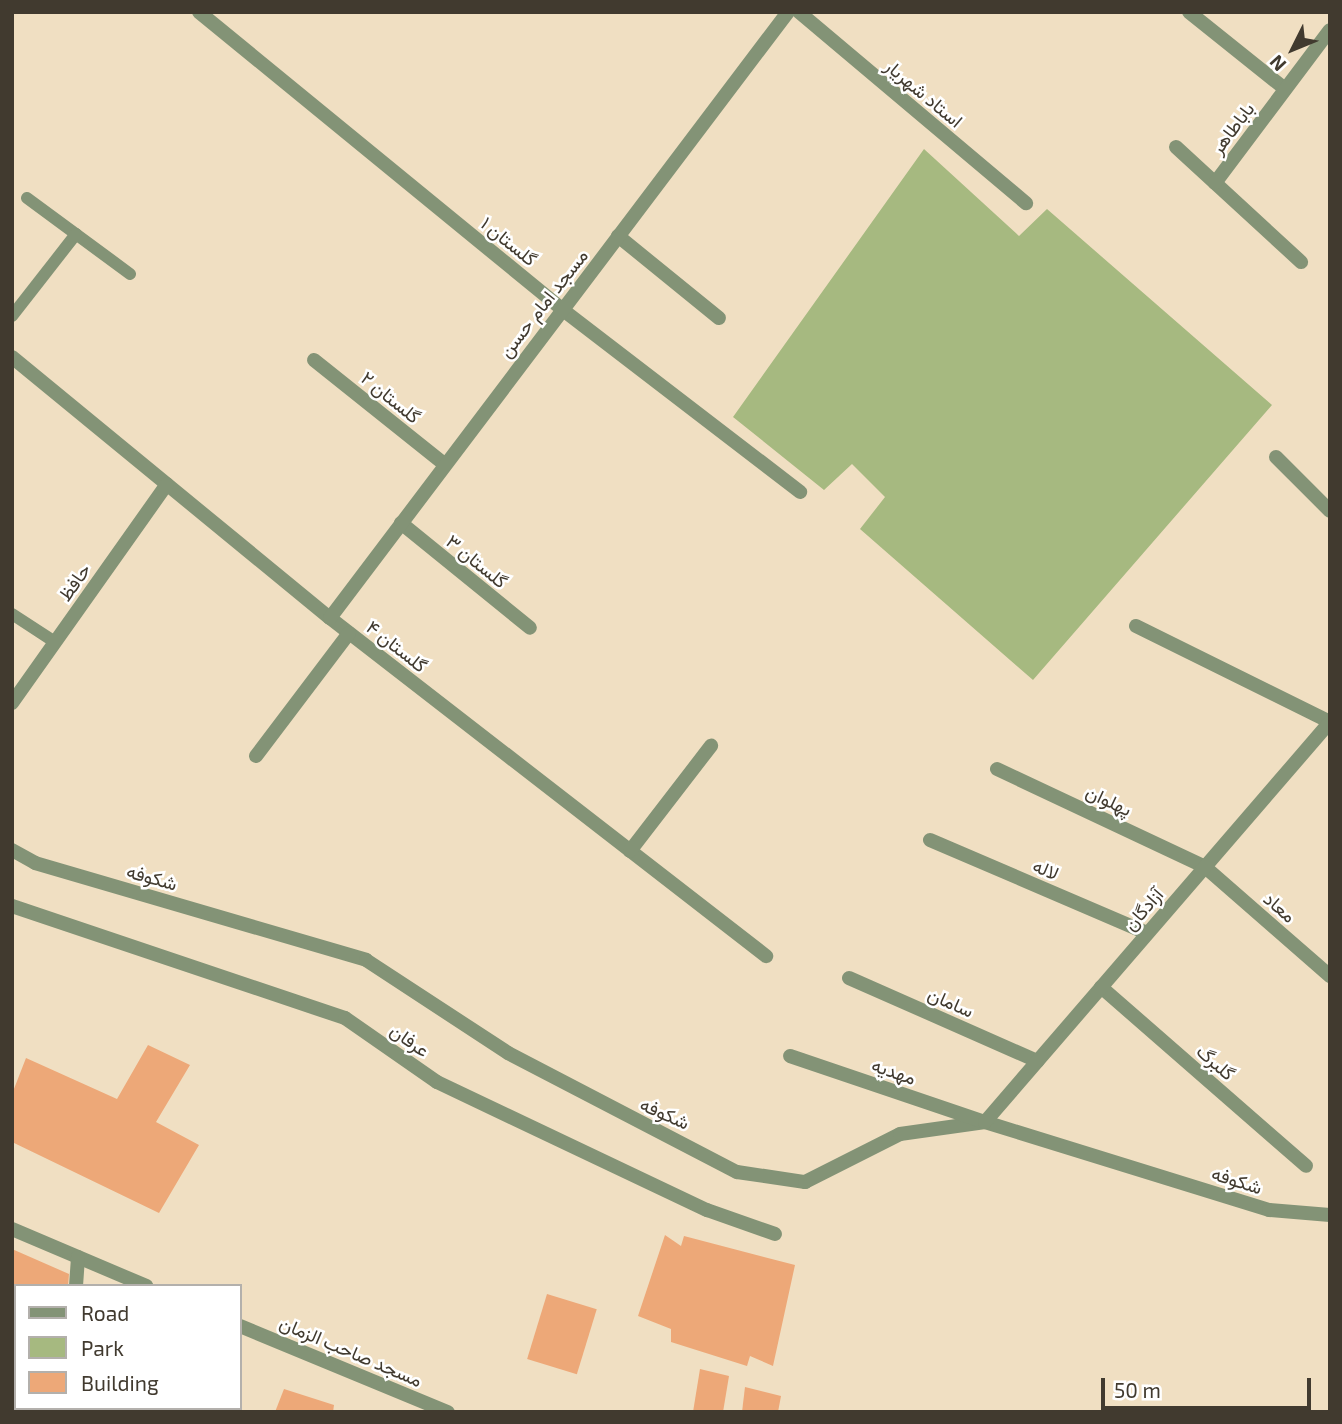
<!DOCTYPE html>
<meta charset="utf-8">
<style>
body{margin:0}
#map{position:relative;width:1342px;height:1424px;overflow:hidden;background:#f0dfc2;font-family:"Exo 2",Vazirmatn,sans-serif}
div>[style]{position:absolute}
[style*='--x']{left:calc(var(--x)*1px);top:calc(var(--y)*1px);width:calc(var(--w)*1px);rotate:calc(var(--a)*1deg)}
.green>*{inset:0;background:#a6b980}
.building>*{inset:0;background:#eda878;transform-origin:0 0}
.service>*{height:12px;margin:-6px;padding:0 6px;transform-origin:6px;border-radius:6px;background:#839376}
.minor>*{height:14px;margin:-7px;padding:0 7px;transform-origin:7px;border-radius:7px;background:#839376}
span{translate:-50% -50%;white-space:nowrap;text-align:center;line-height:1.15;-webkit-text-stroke:5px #fff;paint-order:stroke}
.street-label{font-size:19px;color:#413a2f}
.frame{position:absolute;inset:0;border:14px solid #413a2f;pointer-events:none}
.legend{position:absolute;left:14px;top:1284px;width:228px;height:126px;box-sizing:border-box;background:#fff;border:2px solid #b3b0ac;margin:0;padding:9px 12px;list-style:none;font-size:21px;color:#413a2f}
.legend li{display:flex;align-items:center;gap:14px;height:35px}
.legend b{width:35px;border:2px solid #b3b0ac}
.north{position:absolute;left:1258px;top:14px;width:70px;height:70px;-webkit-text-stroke:5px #fff;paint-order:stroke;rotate:227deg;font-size:19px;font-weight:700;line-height:28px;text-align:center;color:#413a2f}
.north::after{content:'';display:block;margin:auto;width:24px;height:32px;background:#413a2f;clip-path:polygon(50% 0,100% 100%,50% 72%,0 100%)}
.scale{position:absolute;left:1101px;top:1378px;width:210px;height:32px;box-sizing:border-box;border:4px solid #413a2f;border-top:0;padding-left:9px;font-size:21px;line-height:24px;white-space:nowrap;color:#413a2f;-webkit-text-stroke:5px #fff;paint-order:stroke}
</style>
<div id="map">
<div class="green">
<i style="clip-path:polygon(924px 149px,1019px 236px,1047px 209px,1272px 405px,1033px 680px,860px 529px,885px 497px,852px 464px,824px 490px,733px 417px)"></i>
</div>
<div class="building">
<i style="clip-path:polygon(148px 1045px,190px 1065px,156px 1122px,199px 1145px,159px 1213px,12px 1142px,12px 1094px,26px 1058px,117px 1099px)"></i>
<i style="clip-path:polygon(665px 1235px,681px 1246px,684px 1236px,795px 1265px,773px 1366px,750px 1356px,747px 1366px,671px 1342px,671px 1329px,638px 1316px)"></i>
<i style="clip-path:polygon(12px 1249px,69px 1274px,68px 1286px,16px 1286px,12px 1304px)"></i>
<i style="left:547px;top:1294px;width:52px;height:68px;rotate:17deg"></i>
<i style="left:12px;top:1325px;width:4px;height:63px;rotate:14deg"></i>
<i style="clip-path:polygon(700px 1369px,729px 1376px,723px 1412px,693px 1412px)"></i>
<i style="clip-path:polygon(745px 1387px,781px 1396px,778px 1412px,742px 1412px)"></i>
<i style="clip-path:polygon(284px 1389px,334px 1405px,333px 1412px,275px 1412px)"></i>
<i style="clip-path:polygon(80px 1408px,238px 1408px,237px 1412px)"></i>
</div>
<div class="service">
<i style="--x:27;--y:198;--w:128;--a:36.4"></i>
<i style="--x:12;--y:316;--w:104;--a:-52"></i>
<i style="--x:12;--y:614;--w:51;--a:33.1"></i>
</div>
<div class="minor">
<i style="--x:199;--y:12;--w:470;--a:39.3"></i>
<i style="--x:563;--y:310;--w:299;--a:37.5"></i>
<i style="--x:799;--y:12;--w:297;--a:40.1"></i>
<i style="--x:1189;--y:12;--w:123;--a:38.7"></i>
<i style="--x:1176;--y:147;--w:170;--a:42.6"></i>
<i style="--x:1215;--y:183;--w:191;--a:-53.1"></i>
<i style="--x:618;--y:236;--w:130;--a:39.1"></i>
<i style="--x:12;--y:357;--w:411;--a:39.4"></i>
<i style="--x:330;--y:618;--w:552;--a:37.78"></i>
<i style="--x:314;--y:360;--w:165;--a:38.6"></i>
<i style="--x:1276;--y:457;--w:76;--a:45"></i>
<i style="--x:401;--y:523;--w:166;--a:39.1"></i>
<i style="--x:330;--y:618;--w:760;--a:-52.92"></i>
<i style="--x:1136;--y:626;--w:216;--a:26.3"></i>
<i style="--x:12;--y:703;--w:268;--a:-54.7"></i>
<i style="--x:256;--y:756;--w:154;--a:-52.9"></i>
<i style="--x:997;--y:769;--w:230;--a:25.2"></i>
<i style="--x:1205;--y:867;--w:166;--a:41.1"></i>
<i style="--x:930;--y:840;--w:236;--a:23.2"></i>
<i style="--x:12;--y:850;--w:26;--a:29"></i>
<i style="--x:35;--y:863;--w:345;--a:16.3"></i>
<i style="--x:366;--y:960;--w:170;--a:33.2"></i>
<i style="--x:508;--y:1053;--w:258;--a:27.5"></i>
<i style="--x:737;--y:1172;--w:69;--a:8.4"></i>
<i style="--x:805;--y:1182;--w:106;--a:-26.8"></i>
<i style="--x:900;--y:1134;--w:86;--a:-8"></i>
<i style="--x:985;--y:1122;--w:297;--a:17.2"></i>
<i style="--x:1269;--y:1210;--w:61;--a:4.7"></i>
<i style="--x:630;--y:851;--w:133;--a:-52.4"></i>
<i style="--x:12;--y:906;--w:351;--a:18.6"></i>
<i style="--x:345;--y:1018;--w:112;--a:34.8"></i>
<i style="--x:437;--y:1082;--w:299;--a:25.4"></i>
<i style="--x:707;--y:1210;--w:72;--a:19.4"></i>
<i style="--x:849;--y:978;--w:206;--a:23.8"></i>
<i style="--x:1101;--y:987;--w:272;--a:41.1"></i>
<i style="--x:790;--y:1056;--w:206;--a:18.7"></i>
<i style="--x:985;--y:1122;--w:528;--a:-49.22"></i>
<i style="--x:12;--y:1229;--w:146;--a:23"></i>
<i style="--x:76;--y:1286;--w:29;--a:-86"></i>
<i style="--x:240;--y:1326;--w:225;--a:22.5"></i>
<i style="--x:64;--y:1412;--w:4;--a:-90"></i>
</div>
<div class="street-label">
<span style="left:924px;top:93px;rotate:40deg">استاد شهریار</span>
<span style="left:1232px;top:128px;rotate:-53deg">باباطاهر</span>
<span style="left:509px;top:241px;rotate:39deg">گلستان ۱</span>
<span style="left:543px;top:303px;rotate:-52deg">مسجد امام حسن</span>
<span style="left:391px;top:397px;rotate:39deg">گلستان ۲</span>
<span style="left:477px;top:561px;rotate:39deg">گلستان ۳</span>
<span style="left:74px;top:582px;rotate:-55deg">حافظ</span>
<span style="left:397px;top:646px;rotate:38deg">گلستان ۴</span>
<span style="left:1109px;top:800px;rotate:25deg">پهلوان</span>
<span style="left:1046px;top:869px;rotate:23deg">لاله</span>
<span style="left:152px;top:877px;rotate:16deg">شکوفه</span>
<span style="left:1280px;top:907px;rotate:41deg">معاد</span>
<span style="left:1143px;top:909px;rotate:-49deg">آزادگان</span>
<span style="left:951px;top:1002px;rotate:24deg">سامان</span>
<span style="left:410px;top:1040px;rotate:35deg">عرفان</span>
<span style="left:1216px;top:1062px;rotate:41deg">گلبرگ</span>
<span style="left:894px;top:1071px;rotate:19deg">مهدیه</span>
<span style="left:665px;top:1113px;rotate:24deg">شکوفه</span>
<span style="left:1237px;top:1180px;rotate:18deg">شکوفه</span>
<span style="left:351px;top:1351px;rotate:23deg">مسجد صاحب الزمان</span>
</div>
<div class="frame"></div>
<ul class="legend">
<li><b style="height:9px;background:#839376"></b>Road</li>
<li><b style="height:19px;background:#a6b980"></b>Park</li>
<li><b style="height:19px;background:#eda878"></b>Building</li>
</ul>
<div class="north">N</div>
<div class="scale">50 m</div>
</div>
